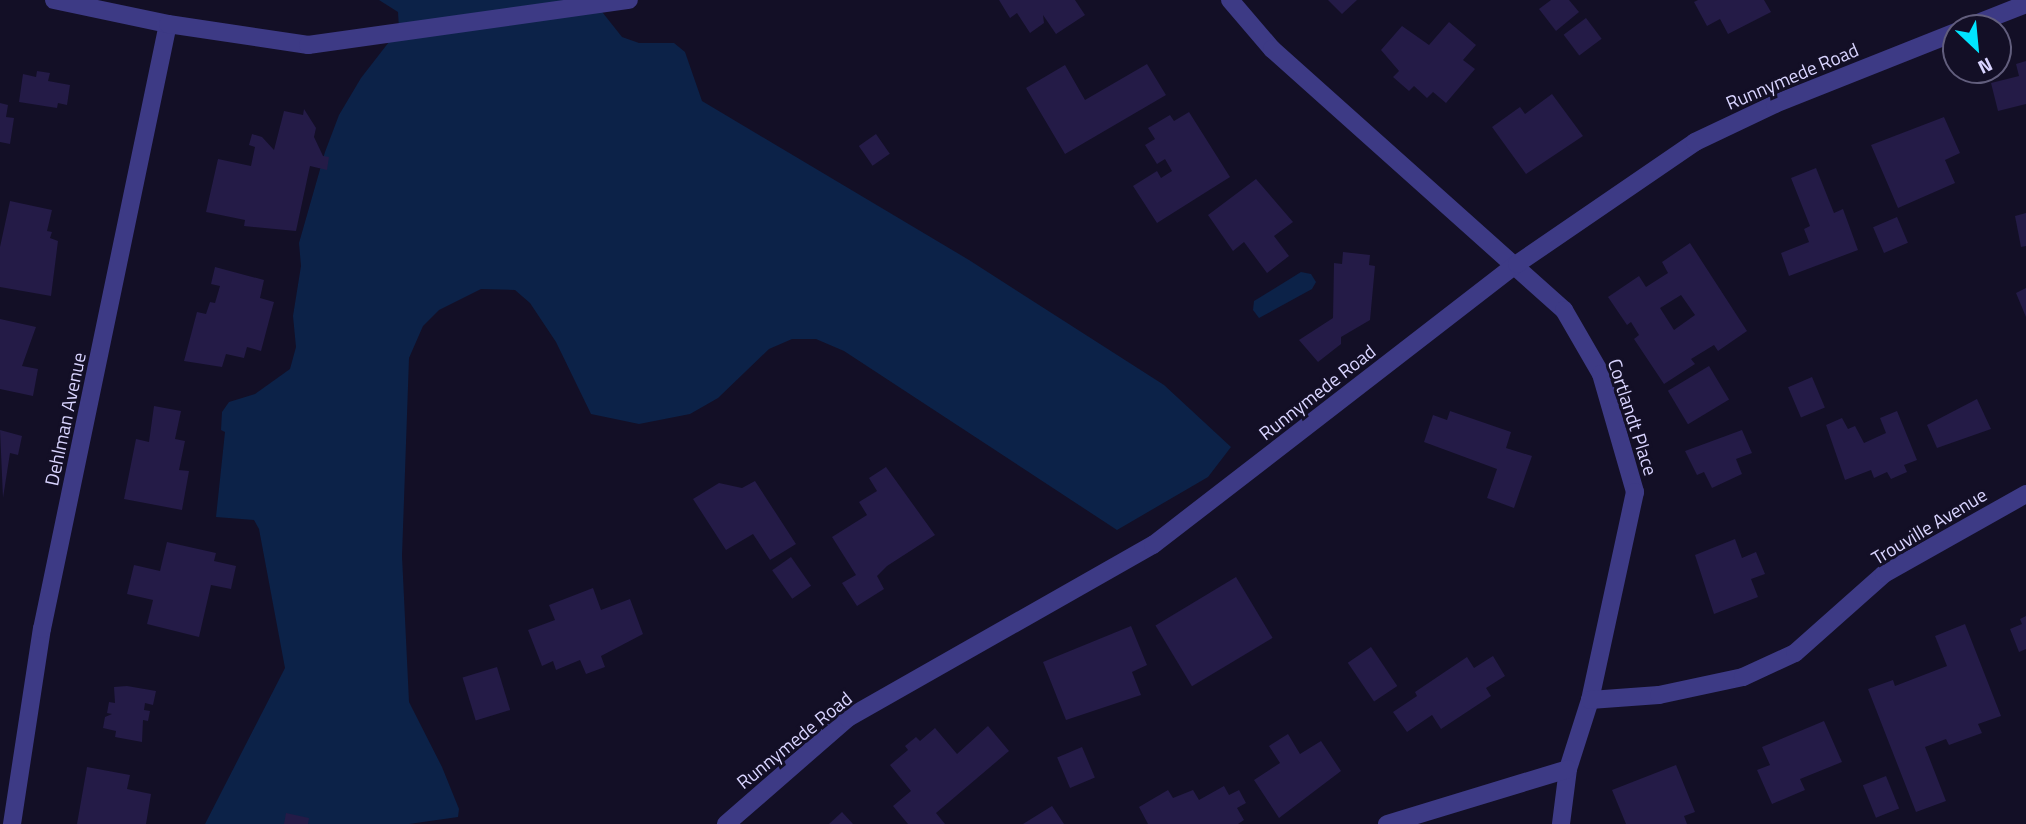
<!DOCTYPE html>
<style>
body{margin:0}
#map{position:relative;width:2026px;height:824px;overflow:hidden;background:#130f26;font-family:"Titillium Web",sans-serif}
div>[style]{position:absolute}
[style*='--x']{left:calc(var(--x)*1px);top:calc(var(--y)*1px);width:calc(var(--w)*1px);rotate:calc(var(--a)*1deg)}
.water>*{inset:0;background:#0c2248}
.building>*{inset:0;background:#241b47;transform-origin:0 0}
.minor>*{height:18px;margin:-9px;padding:0 9px;transform-origin:9px;border-radius:9px;background:#3d3a85}
.tertiary>*{height:18px;margin:-9px;padding:0 9px;transform-origin:9px;border-radius:9px;background:#3d3a85}
span{translate:-50% -50%;white-space:nowrap;text-align:center;line-height:1.15;-webkit-text-stroke:6px #130f26;paint-order:stroke}
.street-label{font-size:19px;color:#d9d4ff}
.north{position:absolute;left:1942px;top:14px;width:70px;height:70px;box-sizing:border-box;background:#130f26;border:2px solid #625e7d;border-radius:50%;rotate:154deg;font-size:19px;font-weight:700;line-height:28px;text-align:center;color:#d9d4ff}
.north::after{content:'';display:block;margin:auto;width:24px;height:32px;background:#00e5ff;clip-path:polygon(50% 0,100% 100%,50% 72%,0 100%)}
</style>
<div id="map">
<div class="water">
<i style="clip-path:polygon(379px 0,599px 0,599px 8px,622px 37px,639px 43px,674px 43px,685px 52px,702px 101px,969px 260px,1164px 385px,1231px 447px,1208px 477px,1117px 530px,844px 351px,816px 339px,792px 339px,769px 349px,718px 398px,690px 414px,639px 424px,591px 414px,556px 342px,530px 303px,515px 290px,481px 289px,439px 310px,423px 326px,409px 358px,402px 556px,409px 702px,442px 767px,459px 809px,458px 817px,409px 824px,205px 824px,285px 668px,259px 529px,254px 520px,216px 517px,225px 432px,221px 430px,222px 412px,229px 402px,255px 394px,290px 369px,296px 347px,293px 316px,301px 266px,299px 243px,325px 152px,339px 115px,361px 78px,399px 29px,398px 12px)"></i>
<i style="clip-path:polygon(1301px 272px,1311px 274px,1316px 282px,1312px 289px,1259px 318px,1253px 310px,1254px 301px)"></i>
</div>
<div class="building">
<i style="clip-path:polygon(999px 0,1075px 0,1085px 15px,1056px 34px,1043px 15px,1044px 23px,1030px 33px,1017px 13px,1010px 18px)"></i>
<i style="clip-path:polygon(1328px 0,1357px 0,1342px 14px)"></i>
<i style="clip-path:polygon(1551px 0,1569px 0,1579px 12px,1556px 31px,1539px 9px)"></i>
<i style="clip-path:polygon(1698px 0,1764px 0,1771px 12px,1728px 34px,1720px 19px,1707px 26px,1694px 2px)"></i>
<i style="left:1586px;top:18px;width:26px;height:28px;rotate:53deg"></i>
<i style="clip-path:polygon(1449px 22px,1476px 45px,1463px 60px,1475px 69px,1446px 103px,1433px 92px,1427px 98px,1414px 86px,1409px 91px,1393px 77px,1399px 71px,1381px 50px,1402px 26px,1429px 45px)"></i>
<i style="clip-path:polygon(2026px 61px,2026px 104px,1998px 111px,1991px 83px,2019px 76px,2016px 64px)"></i>
<i style="clip-path:polygon(1147px 64px,1166px 95px,1065px 154px,1026px 88px,1065px 65px,1085px 100px)"></i>
<i style="clip-path:polygon(37px 71px,50px 73px,48px 81px,70px 85px,67px 105px,58px 103px,57px 108px,19px 102px,23px 74px,36px 77px)"></i>
<i style="clip-path:polygon(1552px 94px,1583px 136px,1526px 174px,1492px 127px,1520px 107px,1525px 114px)"></i>
<i style="clip-path:polygon(0 103px,8px 105px,6px 117px,14px 118px,10px 144px,0 142px)"></i>
<i style="clip-path:polygon(304px 109px,316px 128px,314px 137px,323px 156px,329px 157px,327px 170px,310px 166px,296px 231px,244px 226px,245px 220px,206px 212px,218px 159px,251px 166px,255px 147px,249px 145px,252px 134px,262px 137px,274px 150px,284px 111px,303px 115px)"></i>
<i style="clip-path:polygon(1189px 112px,1230px 177px,1157px 223px,1133px 186px,1157px 171px,1161px 178px,1172px 171px,1165px 159px,1157px 164px,1145px 145px,1155px 139px,1148px 128px,1170px 115px,1174px 121px)"></i>
<i style="clip-path:polygon(1944px 117px,1960px 153px,1945px 160px,1955px 183px,1898px 208px,1871px 145px)"></i>
<i style="left:876px;top:134px;width:24px;height:21px;rotate:55deg"></i>
<i style="clip-path:polygon(1816px 168px,1834px 213px,1843px 209px,1858px 250px,1789px 276px,1781px 253px,1809px 242px,1804px 229px,1810px 226px,1791px 178px)"></i>
<i style="clip-path:polygon(1256px 179px,1293px 222px,1274px 236px,1289px 256px,1267px 273px,1244px 242px,1233px 251px,1208px 215px)"></i>
<i style="clip-path:polygon(10px 201px,52px 210px,47px 231px,52px 232px,50px 238px,58px 241px,51px 296px,0 287px,0 247px)"></i>
<i style="clip-path:polygon(2026px 213px,2026px 246px,2021px 247px,2015px 216px)"></i>
<i style="left:1897px;top:217px;width:28px;height:26px;rotate:67deg"></i>
<i style="clip-path:polygon(evenodd,1690px 243px,1747px 331px,1718px 351px,1714px 345px,1691px 359px,1695px 364px,1664px 384px,1634px 339px,1639px 335px,1631px 322px,1627px 325px,1608px 297px,1639px 276px,1646px 287px,1668px 273px,1662px 262px,1690px 243px,1681px 295px,1695px 315px,1674px 330px,1660px 308px,1681px 295px)"></i>
<i style="clip-path:polygon(1343px 252px,1370px 255px,1369px 265px,1375px 266px,1370px 320px,1341px 337px,1341px 344px,1318px 362px,1299px 340px,1333px 318px,1334px 263px,1342px 264px)"></i>
<i style="clip-path:polygon(215px 267px,264px 280px,260px 298px,274px 302px,261px 351px,247px 347px,244px 358px,226px 354px,222px 367px,184px 361px,197px 312px,206px 314px,210px 302px,215px 303px,220px 286px,211px 284px)"></i>
<i style="clip-path:polygon(2026px 288px,2026px 317px,2016px 293px)"></i>
<i style="clip-path:polygon(0 319px,36px 327px,22px 366px,38px 369px,33px 396px,0 389px)"></i>
<i style="left:1709px;top:366px;width:39px;height:48px;rotate:59deg"></i>
<i style="left:1812px;top:377px;width:33px;height:26px;rotate:67deg"></i>
<i style="clip-path:polygon(1977px 399px,1991px 429px,1937px 448px,1927px 425px)"></i>
<i style="clip-path:polygon(154px 406px,181px 411px,175px 439px,185px 441px,179px 470px,189px 471px,182px 510px,124px 499px,136px 439px,149px 442px)"></i>
<i style="clip-path:polygon(1450px 411px,1511px 432px,1506px 448px,1532px 456px,1514px 508px,1487px 498px,1497px 469px,1424px 442px,1433px 415px,1447px 420px)"></i>
<i style="clip-path:polygon(1897px 411px,1917px 460px,1904px 465px,1907px 472px,1891px 479px,1887px 472px,1874px 478px,1871px 470px,1845px 480px,1826px 425px,1842px 418px,1848px 429px,1855px 426px,1864px 443px,1886px 433px,1880px 418px)"></i>
<i style="clip-path:polygon(0 430px,22px 436px,18px 455px,10px 453px,3px 498px)"></i>
<i style="clip-path:polygon(1742px 430px,1752px 453px,1736px 459px,1742px 474px,1712px 488px,1704px 472px,1697px 475px,1685px 451px)"></i>
<i style="clip-path:polygon(886px 467px,935px 535px,887px 566px,877px 576px,884px 589px,857px 606px,842px 583px,856px 575px,832px 537px,867px 515px,859px 502px,877px 491px,869px 478px)"></i>
<i style="clip-path:polygon(755px 481px,796px 544px,770px 560px,753px 534px,726px 550px,693px 499px,719px 483px,742px 488px)"></i>
<i style="clip-path:polygon(1735px 539px,1742px 558px,1756px 552px,1765px 574px,1751px 579px,1758px 597px,1714px 614px,1695px 555px)"></i>
<i style="clip-path:polygon(167px 542px,216px 553px,214px 561px,236px 566px,231px 589px,211px 585px,199px 637px,147px 624px,153px 600px,127px 594px,134px 565px,160px 571px)"></i>
<i style="left:791px;top:557px;width:35px;height:23px;rotate:55deg"></i>
<i style="left:1236px;top:577px;width:71px;height:94px;rotate:59deg"></i>
<i style="clip-path:polygon(593px 588px,601px 610px,630px 599px,643px 634px,601px 656px,605px 667px,586px 674px,580px 660px,556px 670px,553px 661px,542px 666px,528px 630px,555px 620px,549px 605px)"></i>
<i style="clip-path:polygon(2026px 616px,2026px 649px,2019px 652px,2010px 629px,2022px 624px,2020px 619px)"></i>
<i style="clip-path:polygon(1965px 624px,2001px 716px,1978px 724px,1982px 733px,1949px 745px,1946px 739px,1925px 747px,1946px 801px,1916px 812px,1868px 689px,1893px 680px,1895px 686px,1947px 666px,1935px 636px)"></i>
<i style="clip-path:polygon(1131px 626px,1147px 665px,1132px 672px,1141px 695px,1066px 720px,1043px 662px)"></i>
<i style="left:1371px;top:647px;width:47px;height:28px;rotate:56deg"></i>
<i style="clip-path:polygon(1493px 656px,1505px 676px,1486px 688px,1491px 696px,1441px 729px,1432px 715px,1407px 732px,1393px 712px,1417px 696px,1415px 692px,1467px 657px,1474px 668px)"></i>
<i style="left:497px;top:667px;width:45px;height:36px;rotate:73deg"></i>
<i style="clip-path:polygon(127px 686px,156px 691px,153px 705px,145px 703px,144px 710px,150px 711px,148px 721px,143px 720px,142px 742px,115px 737px,116px 731px,103px 728px,105px 717px,112px 714px,107px 713px,109px 702px,115px 703px,114px 687px)"></i>
<i style="clip-path:polygon(1824px 721px,1842px 762px,1800px 779px,1805px 790px,1772px 804px,1757px 770px,1770px 765px,1762px 747px)"></i>
<i style="clip-path:polygon(988px 726px,1009px 751px,936px 813px,945px 824px,908px 824px,893px 806px,911px 791px,890px 765px,908px 750px,905px 746px,916px 737px,920px 741px,935px 728px,957px 754px)"></i>
<i style="clip-path:polygon(1288px 734px,1300px 754px,1321px 741px,1341px 771px,1279px 818px,1254px 780px,1280px 763px,1269px 746px)"></i>
<i style="left:1082px;top:747px;width:33px;height:27px;rotate:67deg"></i>
<i style="clip-path:polygon(1676px 765px,1695px 812px,1684px 816px,1687px 824px,1626px 824px,1612px 790px)"></i>
<i style="clip-path:polygon(87px 767px,130px 775px,127px 789px,151px 794px,146px 824px,77px 824px)"></i>
<i style="left:1886px;top:776px;width:35px;height:25px;rotate:68deg"></i>
<i style="clip-path:polygon(1224px 786px,1229px 795px,1239px 790px,1246px 803px,1237px 808px,1244px 820px,1238px 824px,1148px 824px,1139px 807px,1168px 790px,1173px 798px,1193px 790px,1199px 800px)"></i>
<i style="clip-path:polygon(1052px 806px,1064px 824px,1023px 824px)"></i>
<i style="clip-path:polygon(842px 812px,853px 824px,829px 824px)"></i>
<i style="clip-path:polygon(286px 813px,309px 818px,308px 824px,284px 824px)"></i>
</div>
<div class="minor">
<i style="--x:1230;--y:0;--w:65;--a:49.4"></i>
<i style="--x:1272;--y:49;--w:392;--a:41.8"></i>
<i style="--x:1564;--y:310;--w:74;--a:60"></i>
<i style="--x:1601;--y:374;--w:123;--a:73.9"></i>
<i style="--x:1635;--y:492;--w:213;--a:102.2"></i>
<i style="--x:1590;--y:700;--w:72;--a:107.7"></i>
<i style="--x:1568;--y:769;--w:55;--a:97.3"></i>
<i style="--x:1965;--y:28;--w:66;--a:-21.5"></i>
<i style="--x:1590;--y:700;--w:69;--a:-4.1"></i>
<i style="--x:1659;--y:695;--w:86;--a:-12.1"></i>
<i style="--x:1743;--y:677;--w:57;--a:-24.8"></i>
<i style="--x:1795;--y:653;--w:119;--a:-41.6"></i>
<i style="--x:1884;--y:574;--w:163;--a:-29.4"></i>
<i style="--x:12;--y:824;--w:197;--a:-81.3"></i>
<i style="--x:42;--y:629;--w:618;--a:-78.24"></i>
<i style="--x:726;--y:824;--w:162;--a:-41"></i>
<i style="--x:848;--y:718;--w:351;--a:-29.6"></i>
<i style="--x:1153;--y:545;--w:460;--a:-37.7"></i>
<i style="--x:1517;--y:264;--w:216;--a:-34.4"></i>
<i style="--x:1695;--y:142;--w:89;--a:-25.4"></i>
<i style="--x:1775;--y:104;--w:195;--a:-21.7"></i>
<i style="--x:1387;--y:824;--w:189;--a:-16.9"></i>
</div>
<div class="tertiary">
<i style="--x:54;--y:0;--w:116;--a:11.9"></i>
<i style="--x:168;--y:24;--w:142;--a:8.5"></i>
<i style="--x:308;--y:45;--w:324;--a:-8"></i>
</div>
<div class="street-label">
<span style="left:1792px;top:76px;rotate:-23deg">Runnymede Road</span>
<span style="left:1317px;top:392px;rotate:-38deg">Runnymede Road</span>
<span style="left:1633px;top:417px;rotate:72deg">Cortlandt Place</span>
<span style="left:65px;top:419px;rotate:-78deg">Dehlman Avenue</span>
<span style="left:1929px;top:526px;rotate:-31deg">Trouville Avenue</span>
<span style="left:794px;top:740px;rotate:-39deg">Runnymede Road</span>
</div>
<div class="north">N</div>
</div>
